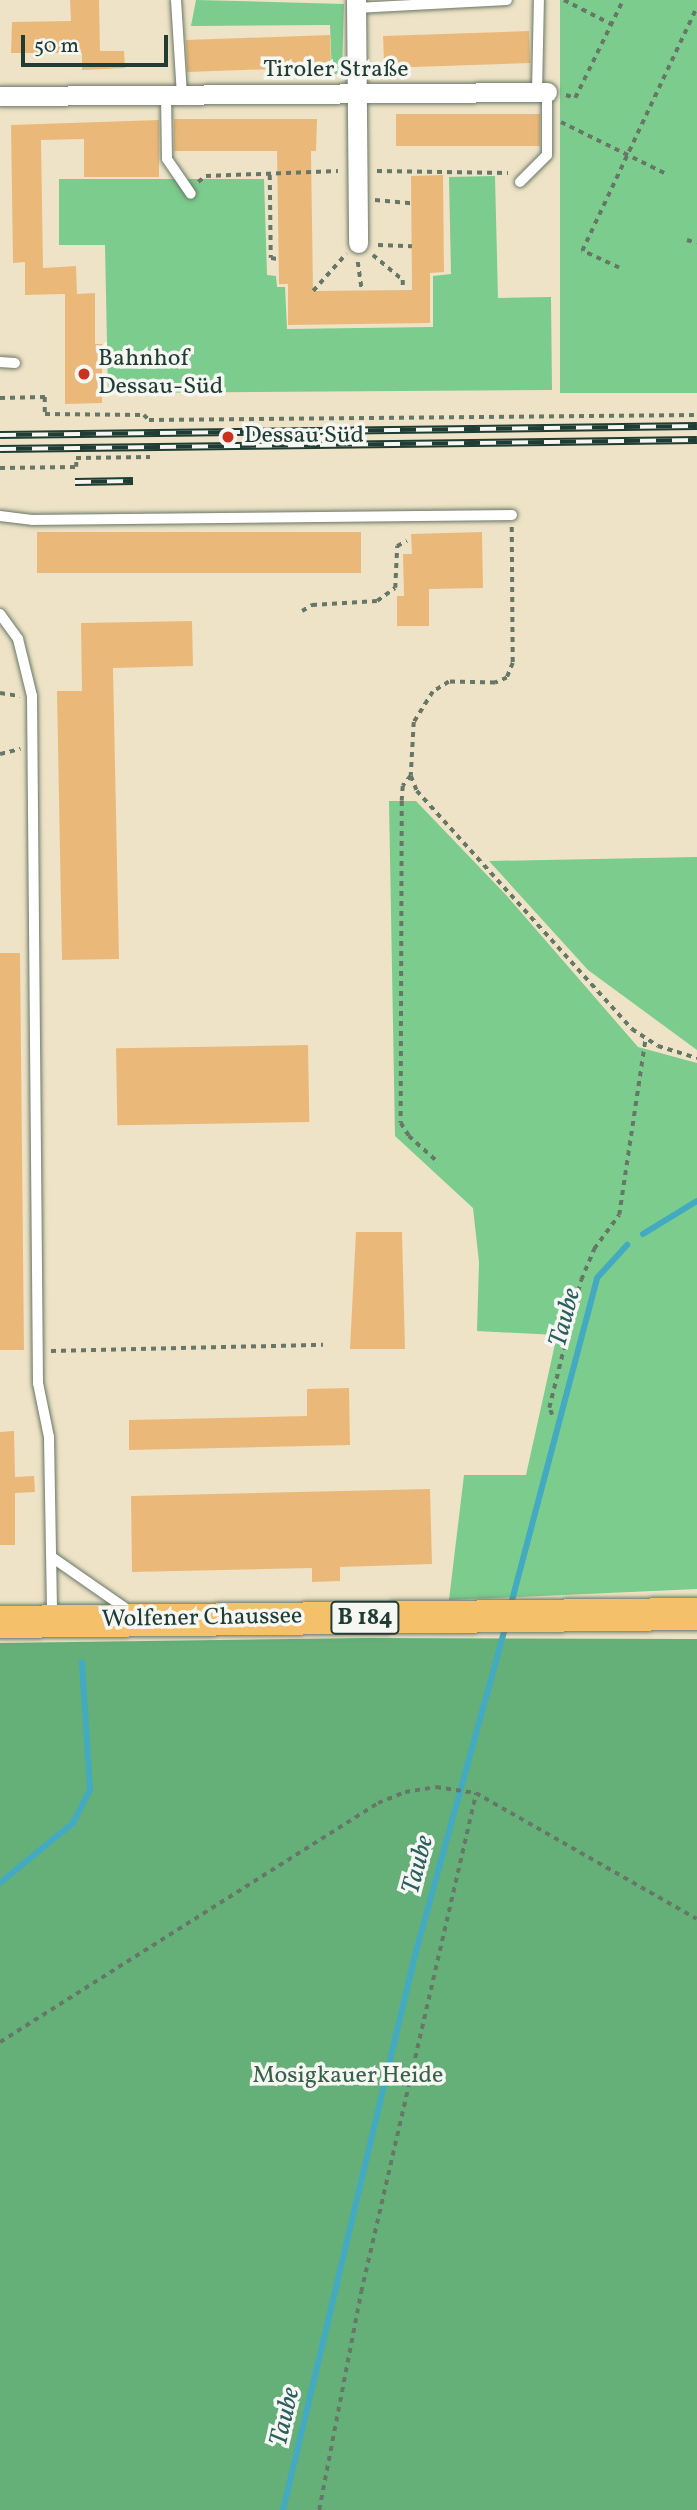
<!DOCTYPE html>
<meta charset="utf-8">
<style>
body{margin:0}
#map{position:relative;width:697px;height:2510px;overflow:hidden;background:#eee3c6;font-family:Vollkorn,serif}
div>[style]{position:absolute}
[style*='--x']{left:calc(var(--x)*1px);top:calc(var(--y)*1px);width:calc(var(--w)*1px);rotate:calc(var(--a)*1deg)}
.green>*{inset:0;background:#7bcc8d;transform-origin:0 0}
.forest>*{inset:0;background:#64b078}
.stream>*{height:6px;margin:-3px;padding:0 3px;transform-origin:3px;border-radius:3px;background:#43aac2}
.building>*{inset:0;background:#eab97a;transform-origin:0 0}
.path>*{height:3.5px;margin-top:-1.75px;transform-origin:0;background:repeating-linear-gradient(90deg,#677767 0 5px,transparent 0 10px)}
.roads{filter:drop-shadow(0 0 2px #677767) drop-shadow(0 0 2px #677767)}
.lane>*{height:10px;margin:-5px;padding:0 5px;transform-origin:5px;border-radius:5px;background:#fff}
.street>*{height:19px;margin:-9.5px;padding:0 9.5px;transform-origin:9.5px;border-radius:9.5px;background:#fff}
.primary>*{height:32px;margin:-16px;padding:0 16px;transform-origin:16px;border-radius:16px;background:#f4c16a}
.rail>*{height:8px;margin-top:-4px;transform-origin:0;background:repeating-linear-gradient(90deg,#f6f6f2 0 16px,#1f3d34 0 32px);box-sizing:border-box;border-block:2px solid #1f3d34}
.dots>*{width:19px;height:19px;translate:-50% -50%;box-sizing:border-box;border:4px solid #f6f6f2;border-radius:50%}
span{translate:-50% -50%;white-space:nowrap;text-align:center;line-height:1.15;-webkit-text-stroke:7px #f6f6f2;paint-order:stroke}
.shield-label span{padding:2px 5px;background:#f6f6f2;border:2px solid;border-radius:5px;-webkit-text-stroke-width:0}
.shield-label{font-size:23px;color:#1f3d34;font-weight:700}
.street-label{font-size:24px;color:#1f3d34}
.poi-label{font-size:24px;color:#1f3d34}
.left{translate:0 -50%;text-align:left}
.park-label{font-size:24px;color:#36614a}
.water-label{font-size:26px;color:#2a5e5f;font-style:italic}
.scale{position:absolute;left:21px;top:35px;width:147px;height:32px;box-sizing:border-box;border:4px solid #1f3d34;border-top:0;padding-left:9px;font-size:21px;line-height:24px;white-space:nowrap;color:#1f3d34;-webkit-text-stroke:5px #f6f6f2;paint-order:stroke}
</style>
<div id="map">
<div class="green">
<i style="clip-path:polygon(196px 0,344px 4px,342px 72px,332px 75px,330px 25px,191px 26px)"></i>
<i style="left:560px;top:0;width:137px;height:393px"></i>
<i style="clip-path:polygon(495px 176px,498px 298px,551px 297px,552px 390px,108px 393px,105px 245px,59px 245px,59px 179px,264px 179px,267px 275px,276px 276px,277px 287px,285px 287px,287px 329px,433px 327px,433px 276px,451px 274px,449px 177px)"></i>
<i style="clip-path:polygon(389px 801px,416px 801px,507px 896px,638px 1047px,697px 1063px,697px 1589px,449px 1600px,464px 1475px,526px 1475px,557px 1335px,477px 1331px,479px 1262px,473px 1208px,395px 1136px)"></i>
<i style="clip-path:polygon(697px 857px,697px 1050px,588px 970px,489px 861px)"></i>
</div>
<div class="forest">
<i style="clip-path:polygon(365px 1638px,697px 1639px,697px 2510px,0 2510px,0 1643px)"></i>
</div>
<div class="stream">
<i style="--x:643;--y:1234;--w:63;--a:-31.4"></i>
<i style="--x:510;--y:1608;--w:341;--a:-75.2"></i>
<i style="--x:597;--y:1278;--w:45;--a:-47.7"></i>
<i style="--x:0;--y:1883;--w:94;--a:-39.4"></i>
<i style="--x:73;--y:1823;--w:37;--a:-63"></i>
<i style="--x:90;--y:1790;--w:128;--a:-93.6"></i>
<i style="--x:283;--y:2510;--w:570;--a:-76.62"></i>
<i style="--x:415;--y:1955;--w:342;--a:-74.6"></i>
</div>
<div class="building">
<i style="clip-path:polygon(70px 0,99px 0,100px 51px,124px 51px,125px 68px,82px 70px,82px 53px,11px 53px,12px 22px,71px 21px)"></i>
<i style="left:529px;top:31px;width:32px;height:146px;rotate:88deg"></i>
<i style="left:330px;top:35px;width:32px;height:144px;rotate:88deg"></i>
<i style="left:396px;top:114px;width:144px;height:32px"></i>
<i style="clip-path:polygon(174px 119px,317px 119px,316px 151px,311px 151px,313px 291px,412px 290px,411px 176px,443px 175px,444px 272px,430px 273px,430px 323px,288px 325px,288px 284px,279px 284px,277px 151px,174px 151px)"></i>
<i style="clip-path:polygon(159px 120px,159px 177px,84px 177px,84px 139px,41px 140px,43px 268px,76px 266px,77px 294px,95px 293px,95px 344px,102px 344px,102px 403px,65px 404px,65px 294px,25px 295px,25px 262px,13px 263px,11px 125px)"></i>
<i style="left:361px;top:532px;width:41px;height:324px;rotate:90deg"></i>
<i style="clip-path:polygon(482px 532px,483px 588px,429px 589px,429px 626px,397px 626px,397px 596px,404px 596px,403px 554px,412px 554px,411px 534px)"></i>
<i style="clip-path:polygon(192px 621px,193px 666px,113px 668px,119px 959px,62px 960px,57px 691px,82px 691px,81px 623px)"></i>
<i style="clip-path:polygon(0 953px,20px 953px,24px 1350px,0 1350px)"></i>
<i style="left:308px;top:1045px;width:77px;height:192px;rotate:89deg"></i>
<i style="clip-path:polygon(356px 1232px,402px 1232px,405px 1349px,350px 1349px)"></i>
<i style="clip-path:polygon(349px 1388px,350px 1445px,129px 1450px,129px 1420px,307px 1416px,307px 1389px)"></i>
<i style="clip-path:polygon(14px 1431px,15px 1477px,34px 1476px,35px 1492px,15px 1493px,15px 1545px,0 1545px,0 1432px)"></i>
<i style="clip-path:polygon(430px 1489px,432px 1564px,340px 1567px,340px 1581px,312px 1582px,312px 1568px,132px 1572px,131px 1496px)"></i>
</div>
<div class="path">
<i style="--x:564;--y:0;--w:53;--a:27.1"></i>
<i style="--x:566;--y:95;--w:9;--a:18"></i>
<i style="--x:575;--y:98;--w:109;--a:-63.9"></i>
<i style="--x:561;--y:122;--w:117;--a:26.3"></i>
<i style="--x:377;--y:171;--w:131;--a:0.9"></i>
<i style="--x:270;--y:175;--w:83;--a:89.3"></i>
<i style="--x:271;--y:258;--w:7;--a:8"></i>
<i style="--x:198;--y:182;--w:10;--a:-37"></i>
<i style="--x:206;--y:176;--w:132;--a:-2.2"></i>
<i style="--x:375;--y:200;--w:36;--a:5"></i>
<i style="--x:687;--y:240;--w:10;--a:17"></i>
<i style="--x:378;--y:245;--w:34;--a:2"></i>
<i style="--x:373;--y:255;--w:39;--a:40"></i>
<i style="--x:403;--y:280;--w:10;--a:90"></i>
<i style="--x:358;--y:262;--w:29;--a:82"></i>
<i style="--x:619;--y:268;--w:41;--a:-155.3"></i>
<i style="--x:582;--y:251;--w:270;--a:-64.8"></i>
<i style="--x:313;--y:291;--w:50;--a:-48.3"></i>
<i style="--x:0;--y:398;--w:45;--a:-1.3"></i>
<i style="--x:45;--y:397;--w:17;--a:90"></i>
<i style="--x:45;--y:414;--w:99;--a:0.6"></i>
<i style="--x:144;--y:415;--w:7;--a:45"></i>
<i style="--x:149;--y:420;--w:548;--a:-0.52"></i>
<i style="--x:0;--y:468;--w:76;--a:-0.8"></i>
<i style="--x:76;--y:467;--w:9;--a:-90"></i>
<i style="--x:76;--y:458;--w:74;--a:-0.8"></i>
<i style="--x:512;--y:527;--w:136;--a:89.6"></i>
<i style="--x:513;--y:663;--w:16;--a:112"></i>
<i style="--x:507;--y:678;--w:13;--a:157"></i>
<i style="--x:495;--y:683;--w:46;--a:-178.8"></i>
<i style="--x:449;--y:682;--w:19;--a:148"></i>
<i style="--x:433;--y:692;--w:36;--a:122"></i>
<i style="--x:414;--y:722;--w:54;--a:93.2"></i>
<i style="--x:411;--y:776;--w:16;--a:68"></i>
<i style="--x:417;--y:791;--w:321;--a:47.9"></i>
<i style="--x:632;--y:1029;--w:31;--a:33"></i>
<i style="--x:658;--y:1046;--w:41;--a:17.1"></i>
<i style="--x:302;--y:611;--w:12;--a:-31"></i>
<i style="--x:312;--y:605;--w:65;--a:-3.5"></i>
<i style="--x:377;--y:601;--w:22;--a:-36"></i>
<i style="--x:395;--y:588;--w:42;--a:-87.3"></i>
<i style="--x:397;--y:546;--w:11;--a:-27"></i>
<i style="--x:0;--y:693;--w:20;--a:9"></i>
<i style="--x:0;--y:754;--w:21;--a:-14"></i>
<i style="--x:411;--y:776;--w:13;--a:129"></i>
<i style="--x:403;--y:786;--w:15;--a:94"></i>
<i style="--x:402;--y:801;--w:322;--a:90.2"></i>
<i style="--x:401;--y:1123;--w:15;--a:58"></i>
<i style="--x:409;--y:1136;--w:39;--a:42"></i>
<i style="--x:51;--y:1351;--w:272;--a:-1.3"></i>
<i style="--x:552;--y:1415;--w:8;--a:-113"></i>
<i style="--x:549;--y:1408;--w:132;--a:-76"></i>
<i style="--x:581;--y:1280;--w:34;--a:-67"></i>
<i style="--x:594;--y:1249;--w:42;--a:-53.7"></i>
<i style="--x:619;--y:1215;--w:177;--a:-81.5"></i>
<i style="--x:0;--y:2042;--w:447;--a:-32.3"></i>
<i style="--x:378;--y:1803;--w:29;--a:-22"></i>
<i style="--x:405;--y:1792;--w:31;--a:-9"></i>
<i style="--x:436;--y:1787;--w:40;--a:8.5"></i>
<i style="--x:476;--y:1793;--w:254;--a:29.7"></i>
<i style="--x:319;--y:2510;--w:222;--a:-79.1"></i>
<i style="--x:361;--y:2292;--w:512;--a:-77.02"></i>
</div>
<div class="roads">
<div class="lane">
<i style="--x:176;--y:0;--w:95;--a:86.4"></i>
<i style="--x:356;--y:8;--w:151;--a:-3"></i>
<i style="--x:537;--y:92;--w:92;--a:-88.8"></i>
<i style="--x:166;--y:96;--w:63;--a:89.1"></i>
<i style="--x:167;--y:159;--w:42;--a:55.6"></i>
<i style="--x:520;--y:182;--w:38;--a:-45"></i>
<i style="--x:547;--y:155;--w:63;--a:-90"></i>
<i style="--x:0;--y:362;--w:15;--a:4"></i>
<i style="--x:0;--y:516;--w:32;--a:7"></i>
<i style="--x:32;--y:520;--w:480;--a:-0.6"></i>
<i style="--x:0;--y:614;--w:31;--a:54"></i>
<i style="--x:18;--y:639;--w:59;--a:76.2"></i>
<i style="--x:32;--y:696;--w:687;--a:89.5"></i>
<i style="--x:38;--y:1383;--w:55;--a:78.5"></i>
<i style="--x:49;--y:1437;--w:179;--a:89"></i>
<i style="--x:53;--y:1558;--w:96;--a:34.8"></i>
</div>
<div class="street">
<i style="--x:356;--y:0;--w:243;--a:89.5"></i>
<i style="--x:0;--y:96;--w:547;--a:-0.42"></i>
</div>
<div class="primary">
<i style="--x:0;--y:1622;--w:697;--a:-0.66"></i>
</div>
</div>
<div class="rail">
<i style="--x:0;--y:435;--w:697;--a:-0.74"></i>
<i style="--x:0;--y:449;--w:697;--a:-0.74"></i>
<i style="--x:75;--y:482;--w:58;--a:-1"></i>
</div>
<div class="dots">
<i style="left:84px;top:374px;background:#c8321e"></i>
<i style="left:228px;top:437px;background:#c8321e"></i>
</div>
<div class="shield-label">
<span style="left:365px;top:1618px">B 184</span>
</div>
<div class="street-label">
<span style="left:336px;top:71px">Tiroler Straße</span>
<span style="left:202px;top:1619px;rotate:-1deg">Wolfener Chaussee</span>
</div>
<div class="poi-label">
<span class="left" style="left:98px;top:374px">Bahnhof<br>Dessau-Süd</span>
<span class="left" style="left:244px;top:437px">Dessau Süd</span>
</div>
<div class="park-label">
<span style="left:348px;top:2077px">Mosigkauer Heide</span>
</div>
<div class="water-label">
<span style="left:566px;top:1318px;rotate:-75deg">Taube</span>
<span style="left:419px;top:1865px;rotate:-75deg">Taube</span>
<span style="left:286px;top:2417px;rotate:-77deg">Taube</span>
</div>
<div class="scale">50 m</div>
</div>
